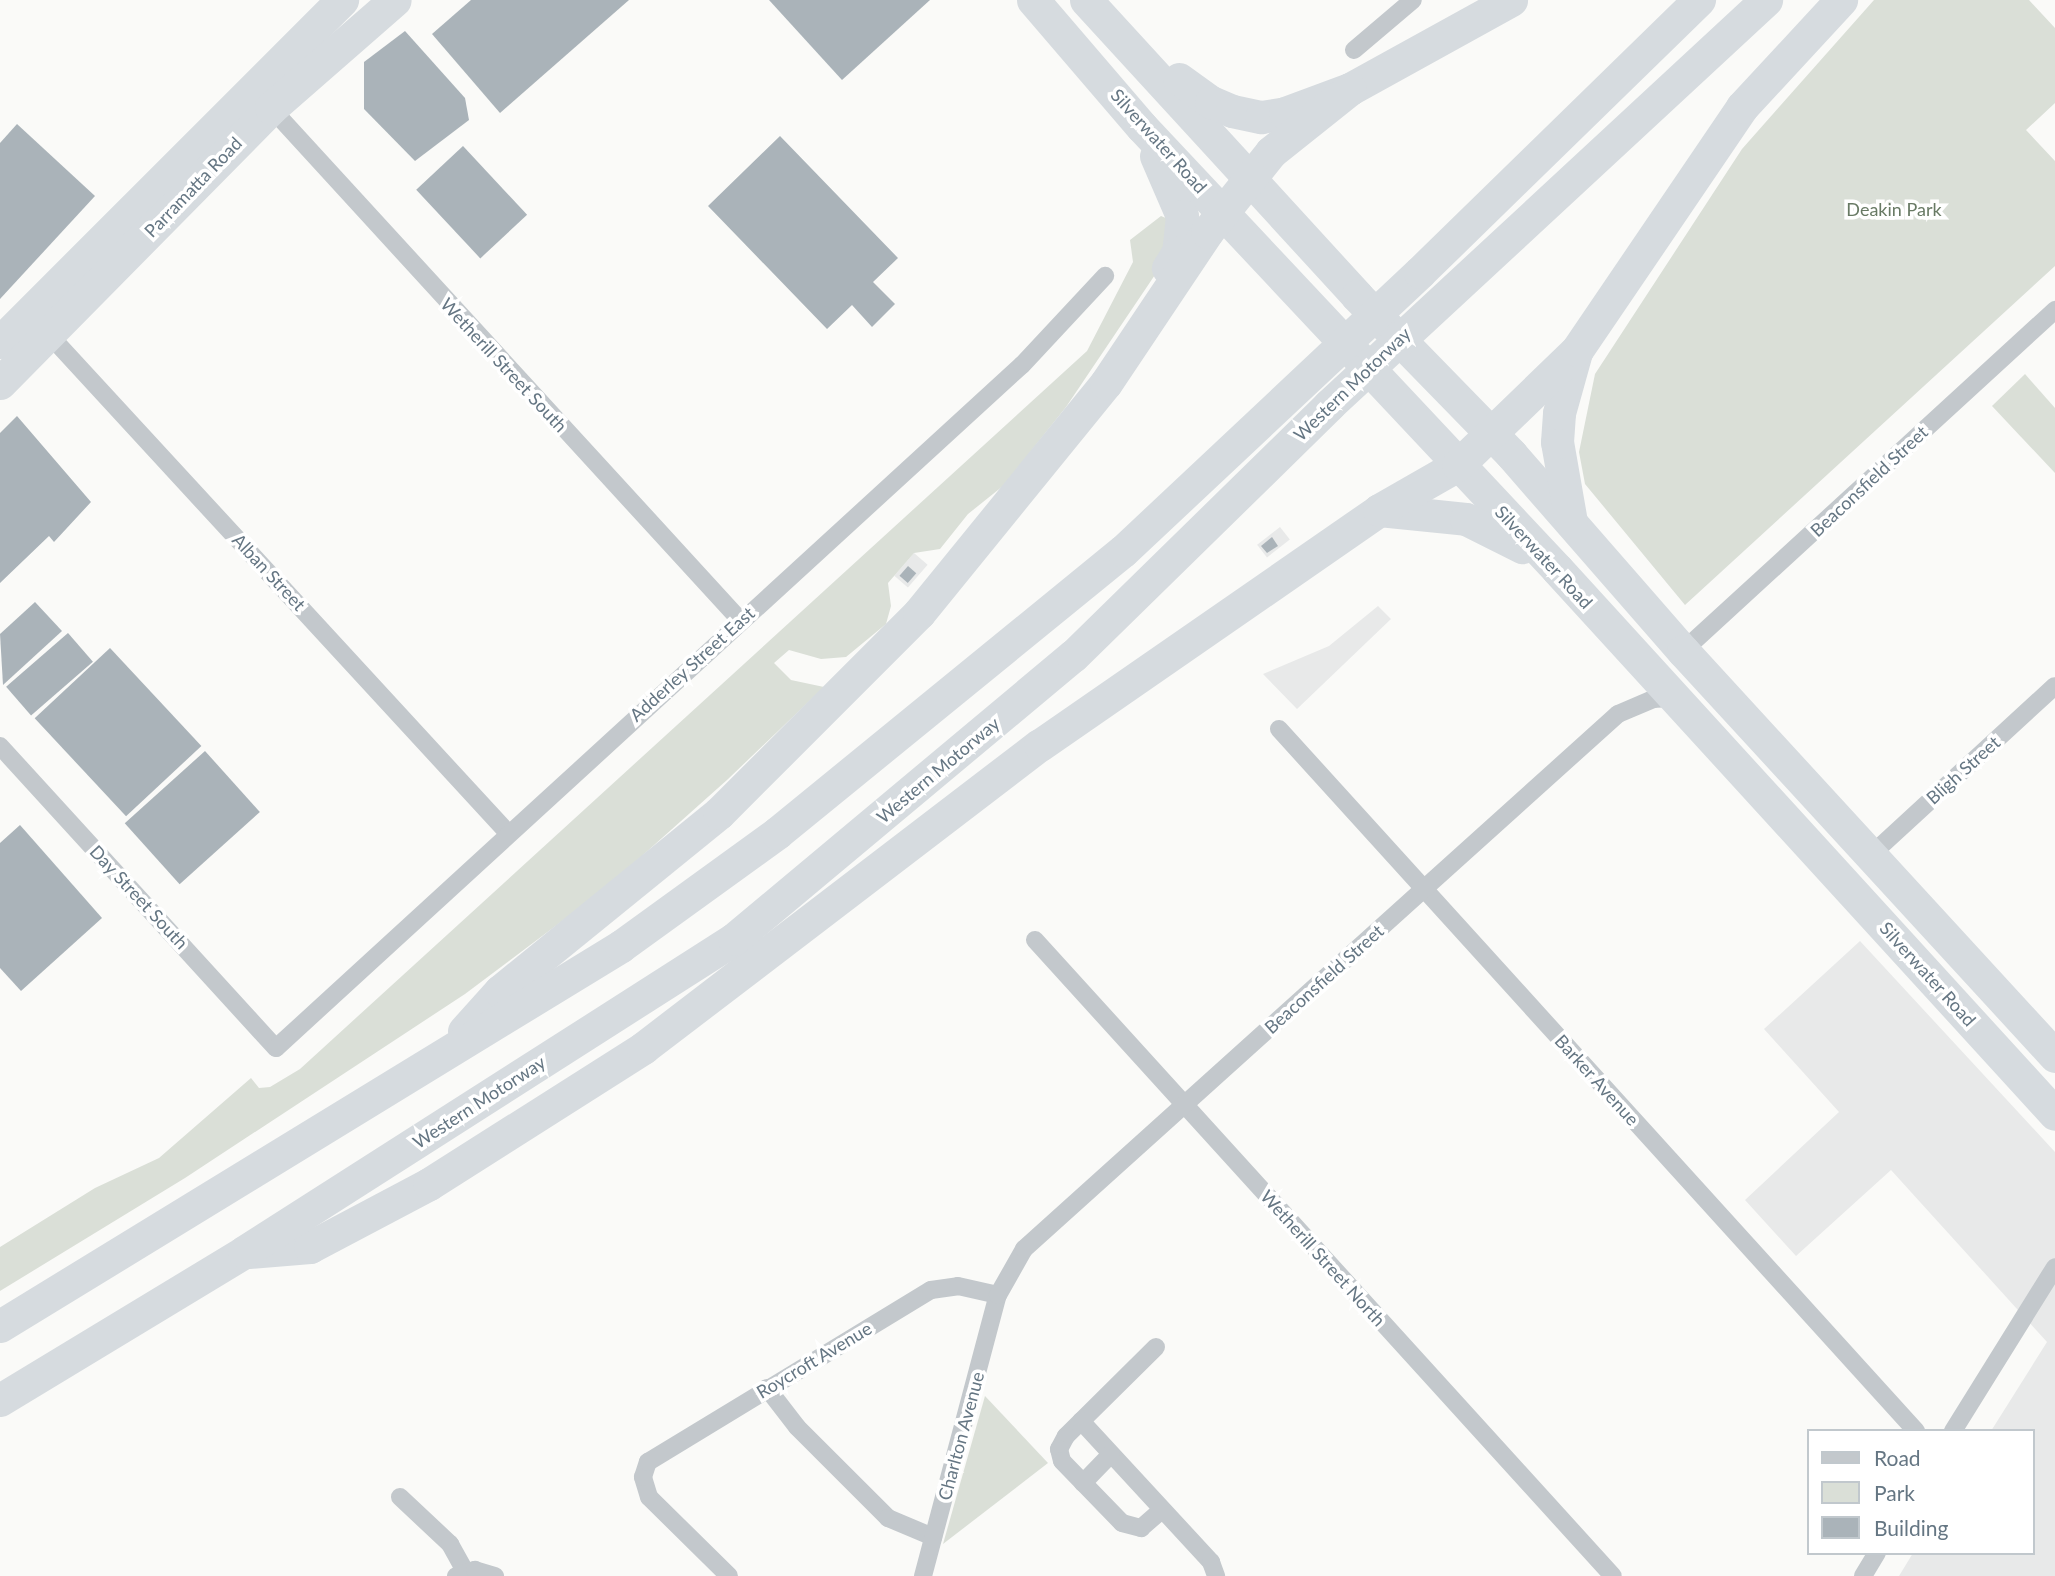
<!DOCTYPE html>
<style>
body{margin:0}
#map{position:relative;width:2055px;height:1576px;overflow:hidden;background:#fafaf8;font-family:Lato,sans-serif}
div>[style]{position:absolute}
[style*='--x']{left:calc(var(--x)*1px);top:calc(var(--y)*1px);width:calc(var(--w)*1px);rotate:calc(var(--a)*1deg)}
.built>*{inset:0;background:#e8e9e9;transform-origin:0 0}
.green>*{inset:0;background:#dadfd7}
.building>*{inset:0;background:#aab3b9;transform-origin:0 0}
.street>*{height:18px;margin:-9px;padding:0 9px;transform-origin:9px;border-radius:9px;background:#c3c8cc}
.highway>*{height:33px;margin:-16.5px;padding:0 16.5px;transform-origin:16.5px;border-radius:16.5px;background:#d6dbdf}
span{translate:-50% -50%;white-space:nowrap;text-align:center;line-height:1.15;-webkit-text-stroke:7px #fff;paint-order:stroke}
.street-label{font-size:18px;color:#657683}
.park-label{font-size:18px;color:#687a64}
.legend{position:absolute;left:1807px;top:1429px;width:228px;height:126px;box-sizing:border-box;background:#fff;border:2px solid #c1c8cd;margin:0;padding:9px 12px;list-style:none;font-size:21px;color:#657683}
.legend li{display:flex;align-items:center;gap:14px;height:35px}
.legend b{width:35px;border:2px solid #c1c8cd}
</style>
<div id="map">
<div class="built">
<i style="left:1280px;top:527px;width:16px;height:29px;rotate:52deg"></i>
<i style="left:914px;top:553px;width:18px;height:30px;rotate:41deg"></i>
<i style="clip-path:polygon(1378px 606px,1391px 619px,1297px 709px,1263px 674px,1329px 646px)"></i>
<i style="clip-path:polygon(1860px 941px,2055px 1152px,2055px 1576px,1899px 1576px,1913px 1553px,2032px 1553px,2032px 1431px,1991px 1431px,2047px 1342px,1891px 1170px,1796px 1256px,1745px 1200px,1839px 1112px,1764px 1029px)"></i>
</div>
<div class="green">
<i style="clip-path:polygon(1874px 0,2029px 0,2055px 28px,2055px 103px,2026px 130px,2055px 161px,2055px 266px,1685px 605px,1585px 484px,1579px 452px,1595px 374px,1742px 149px)"></i>
<i style="clip-path:polygon(1161px 216px,1173px 221px,1165px 260px,1066px 407px,1003px 486px,968px 514px,940px 549px,914px 553px,888px 583px,891px 606px,886px 624px,846px 657px,821px 659px,789px 650px,774px 663px,791px 680px,824px 687px,727px 780px,606px 888px,465px 994px,185px 1178px,0 1291px,0 1247px,95px 1188px,159px 1158px,251px 1078px,259px 1088px,270px 1087px,300px 1069px,1087px 351px,1133px 262px,1130px 240px)"></i>
<i style="clip-path:polygon(2025px 374px,2055px 408px,2055px 473px,1992px 406px)"></i>
<i style="clip-path:polygon(985px 1396px,1048px 1463px,943px 1544px)"></i>
</div>
<div class="building">
<i style="clip-path:polygon(471px 0,629px 0,500px 113px,432px 34px)"></i>
<i style="clip-path:polygon(769px 0,930px 0,842px 80px)"></i>
<i style="clip-path:polygon(405px 31px,465px 98px,469px 120px,415px 161px,364px 109px,364px 62px)"></i>
<i style="clip-path:polygon(17px 124px,95px 196px,0 299px,0 143px)"></i>
<i style="clip-path:polygon(780px 136px,898px 258px,873px 282px,895px 304px,872px 327px,852px 305px,827px 329px,708px 206px)"></i>
<i style="left:463px;top:146px;width:94px;height:64px;rotate:47deg"></i>
<i style="clip-path:polygon(17px 416px,91px 502px,54px 542px,49px 536px,0 583px,0 433px)"></i>
<i style="clip-path:polygon(1272px 537px,1278px 546px,1267px 553px,1261px 546px)"></i>
<i style="left:908px;top:566px;width:11px;height:13px;rotate:41deg"></i>
<i style="clip-path:polygon(35px 602px,62px 631px,3px 685px,0 634px)"></i>
<i style="left:68px;top:633px;width:38px;height:82px;rotate:49deg"></i>
<i style="left:110px;top:648px;width:134px;height:103px;rotate:47deg"></i>
<i style="left:205px;top:751px;width:82px;height:108px;rotate:48deg"></i>
<i style="clip-path:polygon(20px 825px,102px 918px,21px 991px,0 968px,0 843px)"></i>
</div>
<div class="street">
<i style="--x:1354;--y:50;--w:77;--a:-40.3"></i>
<i style="--x:271;--y:108;--w:694;--a:47.51"></i>
<i style="--x:43;--y:328;--w:686;--a:47.36"></i>
<i style="--x:1683;--y:651;--w:505;--a:-42.51"></i>
<i style="--x:1279;--y:729;--w:948;--a:47.78"></i>
<i style="--x:0;--y:746;--w:409;--a:47.6"></i>
<i style="--x:276;--y:1048;--w:1011;--a:-42.48"></i>
<i style="--x:1022;--y:365;--w:122;--a:-47"></i>
<i style="--x:1872;--y:854;--w:248;--a:-42.6"></i>
<i style="--x:1035;--y:940;--w:859;--a:47.74"></i>
<i style="--x:1156;--y:1347;--w:127;--a:135.3"></i>
<i style="--x:1066;--y:1436;--w:15;--a:118"></i>
<i style="--x:1059;--y:1449;--w:12;--a:76"></i>
<i style="--x:1062;--y:1461;--w:86;--a:45.9"></i>
<i style="--x:1122;--y:1523;--w:20;--a:15"></i>
<i style="--x:1141;--y:1528;--w:28;--a:-41"></i>
<i style="--x:767;--y:1388;--w:49;--a:52.4"></i>
<i style="--x:797;--y:1427;--w:129;--a:45"></i>
<i style="--x:888;--y:1518;--w:49;--a:22.9"></i>
<i style="--x:1081;--y:1421;--w:192;--a:47.3"></i>
<i style="--x:1211;--y:1562;--w:15;--a:70"></i>
<i style="--x:1953;--y:1431;--w:193;--a:-58.1"></i>
<i style="--x:1083;--y:1483;--w:40;--a:-46"></i>
<i style="--x:400;--y:1497;--w:69;--a:43.2"></i>
<i style="--x:450;--y:1544;--w:31;--a:61"></i>
<i style="--x:456;--y:1576;--w:20;--a:-18"></i>
<i style="--x:475;--y:1570;--w:21;--a:17"></i>
<i style="--x:729;--y:1576;--w:112;--a:-135.4"></i>
<i style="--x:649;--y:1497;--w:21;--a:-107"></i>
<i style="--x:643;--y:1477;--w:16;--a:-72"></i>
<i style="--x:648;--y:1462;--w:331;--a:-31.3"></i>
<i style="--x:931;--y:1290;--w:27;--a:-8"></i>
<i style="--x:958;--y:1286;--w:41;--a:12.7"></i>
<i style="--x:923;--y:1576;--w:291;--a:-75.1"></i>
<i style="--x:998;--y:1295;--w:53;--a:-60.5"></i>
<i style="--x:1024;--y:1249;--w:799;--a:-42.01"></i>
<i style="--x:1618;--y:714;--w:38;--a:-23"></i>
<i style="--x:1653;--y:699;--w:22;--a:-3"></i>
<i style="--x:1863;--y:1576;--w:27;--a:-59"></i>
</div>
<div class="highway">
<i style="--x:1033;--y:0;--w:167;--a:49.4"></i>
<i style="--x:1142;--y:127;--w:606;--a:46.8"></i>
<i style="--x:1557;--y:569;--w:738;--a:47.58"></i>
<i style="--x:1086;--y:0;--w:401;--a:47.5"></i>
<i style="--x:1357;--y:296;--w:221;--a:45.7"></i>
<i style="--x:1511;--y:454;--w:262;--a:48.9"></i>
<i style="--x:1683;--y:651;--w:550;--a:47.43"></i>
<i style="--x:1179;--y:79;--w:39;--a:36"></i>
<i style="--x:1211;--y:102;--w:23;--a:23"></i>
<i style="--x:1232;--y:111;--w:30;--a:12"></i>
<i style="--x:1261;--y:117;--w:24;--a:-9"></i>
<i style="--x:1285;--y:113;--w:69;--a:-20.3"></i>
<i style="--x:1350;--y:89;--w:184;--a:-28.9"></i>
<i style="--x:1156;--y:156;--w:65;--a:66.6"></i>
<i style="--x:1182;--y:216;--w:36;--a:96"></i>
<i style="--x:1178;--y:252;--w:19;--a:122"></i>
<i style="--x:0;--y:342;--w:484;--a:-45"></i>
<i style="--x:0;--y:383;--w:386;--a:-45.4"></i>
<i style="--x:271;--y:108;--w:164;--a:-41.1"></i>
<i style="--x:1379;--y:510;--w:87;--a:5.9"></i>
<i style="--x:1466;--y:519;--w:63;--a:26.6"></i>
<i style="--x:1571;--y:522;--w:81;--a:-99.9"></i>
<i style="--x:1557;--y:442;--w:29;--a:-86"></i>
<i style="--x:1559;--y:413;--w:63;--a:-74.4"></i>
<i style="--x:464;--y:1031;--w:54;--a:-48"></i>
<i style="--x:500;--y:991;--w:282;--a:-39.1"></i>
<i style="--x:719;--y:813;--w:283;--a:-45"></i>
<i style="--x:919;--y:613;--w:296;--a:-50.9"></i>
<i style="--x:1106;--y:383;--w:182;--a:-56.2"></i>
<i style="--x:1207;--y:232;--w:102;--a:-51.3"></i>
<i style="--x:1271;--y:152;--w:101;--a:-38.6"></i>
<i style="--x:249;--y:1252;--w:61;--a:-4.7"></i>
<i style="--x:310;--y:1247;--w:135;--a:-27.9"></i>
<i style="--x:429;--y:1184;--w:254;--a:-32.4"></i>
<i style="--x:643;--y:1048;--w:499;--a:-37.4"></i>
<i style="--x:1040;--y:745;--w:412;--a:-34.7"></i>
<i style="--x:1379;--y:510;--w:91;--a:-29.7"></i>
<i style="--x:1458;--y:465;--w:165;--a:-44"></i>
<i style="--x:1577;--y:350;--w:294;--a:-55.8"></i>
<i style="--x:1742;--y:107;--w:146;--a:-47.2"></i>
<i style="--x:0;--y:1326;--w:728;--a:-31.46"></i>
<i style="--x:621;--y:946;--w:193;--a:-35.9"></i>
<i style="--x:777;--y:833;--w:446;--a:-39.2"></i>
<i style="--x:1123;--y:551;--w:407;--a:-43.2"></i>
<i style="--x:1420;--y:272;--w:390;--a:-44.3"></i>
<i style="--x:0;--y:1400;--w:285;--a:-31.2"></i>
<i style="--x:244;--y:1252;--w:581;--a:-32.57"></i>
<i style="--x:734;--y:939;--w:442;--a:-39.9"></i>
<i style="--x:1073;--y:656;--w:359;--a:-44.4"></i>
<i style="--x:1329;--y:405;--w:596;--a:-42.82"></i>
</div>
<div class="street-label">
<span style="left:1159px;top:141px;rotate:48deg">Silverwater Road</span>
<span style="left:193px;top:187px;rotate:-46deg">Parramatta Road</span>
<span style="left:504px;top:365px;rotate:47deg">Wetherill Street South</span>
<span style="left:1352px;top:384px;rotate:-44deg">Western Motorway</span>
<span style="left:1869px;top:481px;rotate:-43deg">Beaconsfield Street</span>
<span style="left:1544px;top:557px;rotate:47deg">Silverwater Road</span>
<span style="left:269px;top:572px;rotate:47deg">Alban Street</span>
<span style="left:692px;top:664px;rotate:-42deg">Adderley Street East</span>
<span style="left:938px;top:770px;rotate:-40deg">Western Motorway</span>
<span style="left:1963px;top:770px;rotate:-42deg">Bligh Street</span>
<span style="left:139px;top:897px;rotate:47deg">Day Street South</span>
<span style="left:1928px;top:974px;rotate:48deg">Silverwater Road</span>
<span style="left:1324px;top:979px;rotate:-42deg">Beaconsfield Street</span>
<span style="left:1597px;top:1080px;rotate:48deg">Barker Avenue</span>
<span style="left:479px;top:1102px;rotate:-33deg">Western Motorway</span>
<span style="left:1323px;top:1258px;rotate:48deg">Wetherill Street North</span>
<span style="left:814px;top:1360px;rotate:-31deg">Roycroft Avenue</span>
<span style="left:961px;top:1436px;rotate:-75deg">Charlton Avenue</span>
</div>
<div class="park-label">
<span style="left:1894px;top:209px">Deakin Park</span>
</div>
<ul class="legend">
<li><b style="height:9px;background:#c3c8cc"></b>Road</li>
<li><b style="height:19px;background:#dadfd7"></b>Park</li>
<li><b style="height:19px;background:#aab3b9"></b>Building</li>
</ul>
</div>
